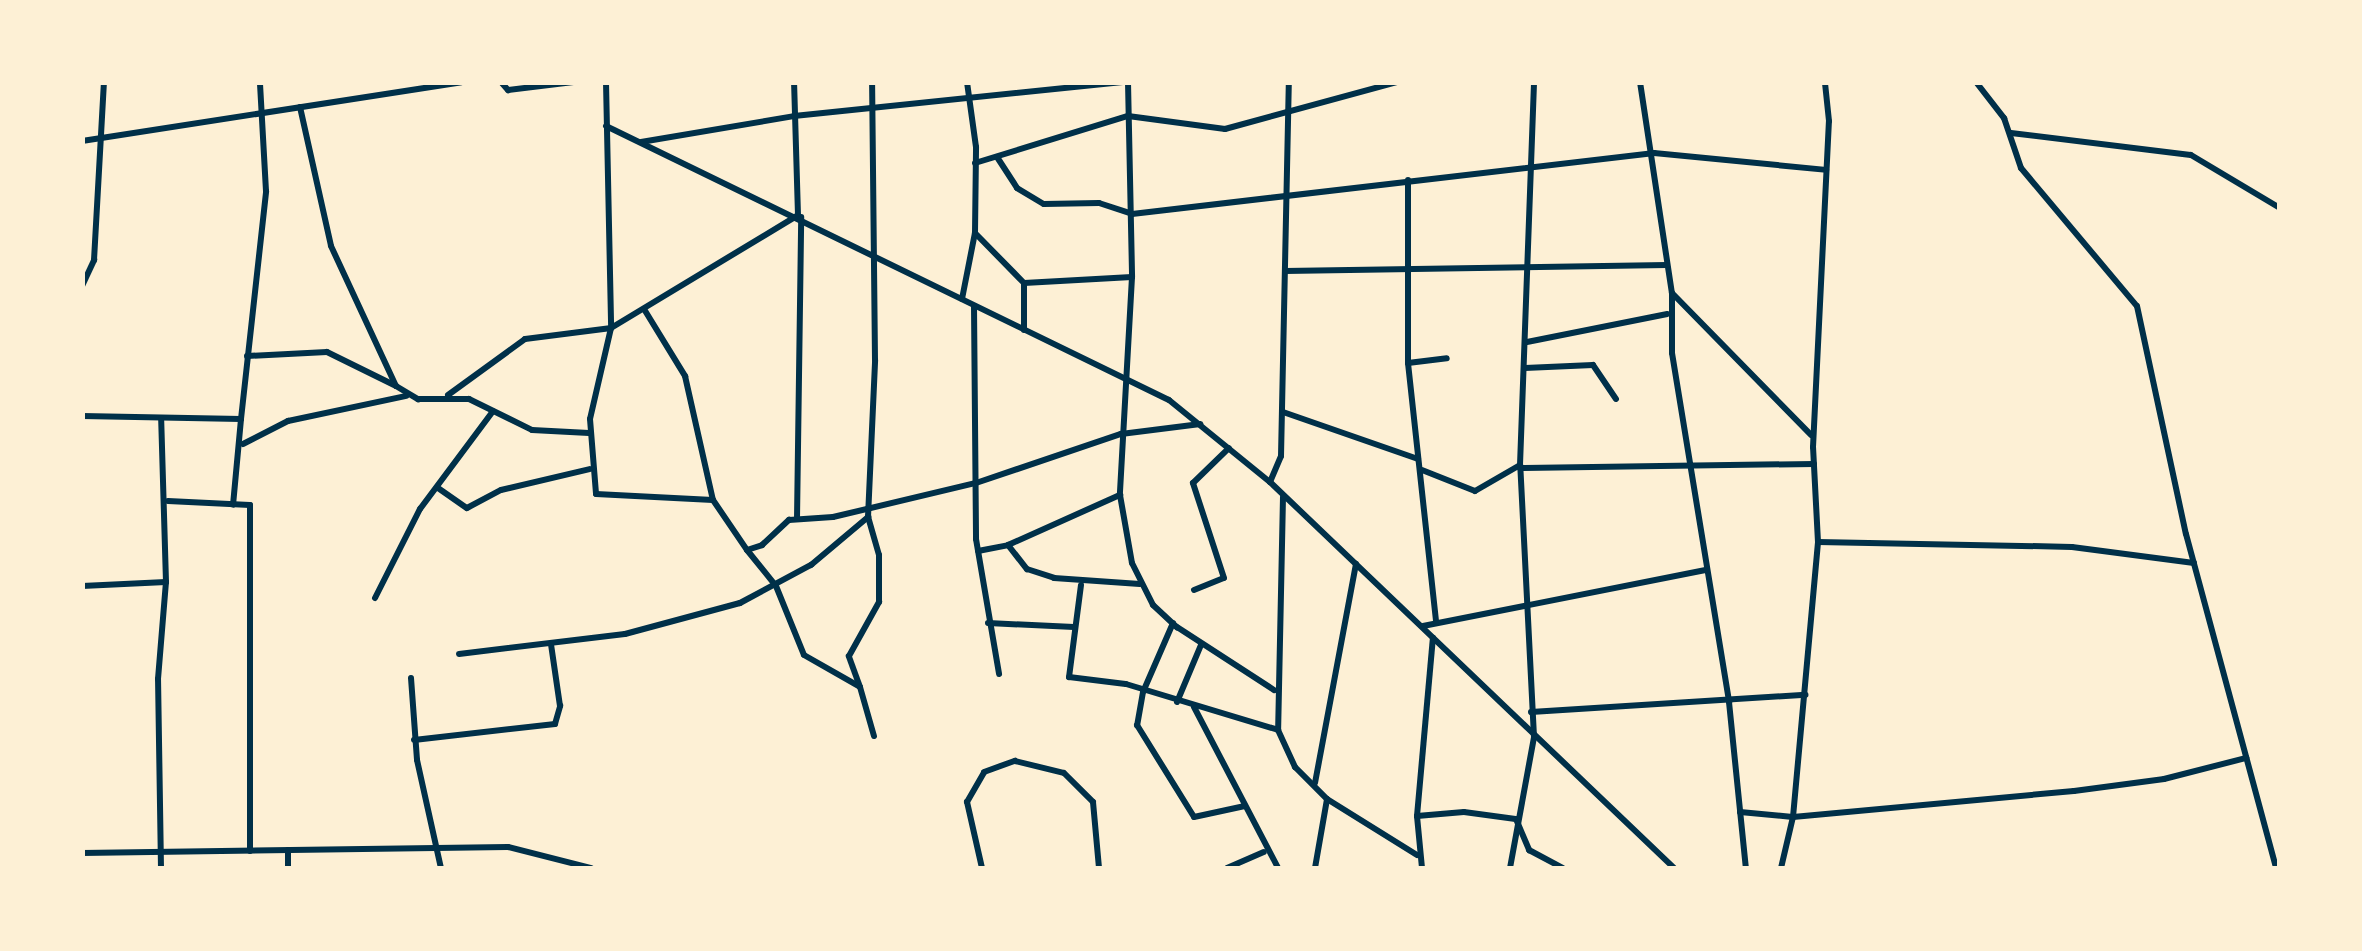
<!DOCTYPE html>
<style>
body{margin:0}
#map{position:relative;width:2362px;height:951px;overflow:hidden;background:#fdf0d5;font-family:Manrope,sans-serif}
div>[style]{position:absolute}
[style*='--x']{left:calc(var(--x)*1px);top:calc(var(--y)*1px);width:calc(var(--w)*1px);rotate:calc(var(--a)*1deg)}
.minor>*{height:6px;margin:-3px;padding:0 3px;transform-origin:3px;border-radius:3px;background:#003049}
span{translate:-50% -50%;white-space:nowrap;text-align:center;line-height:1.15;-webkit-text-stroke:9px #fdf0d5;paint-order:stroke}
.frame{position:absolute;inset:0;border:85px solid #fdf0d5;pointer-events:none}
</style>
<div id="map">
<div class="minor">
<i style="--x:501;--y:82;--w:11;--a:49"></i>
<i style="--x:508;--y:90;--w:66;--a:-6.9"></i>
<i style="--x:606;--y:82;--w:246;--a:88.8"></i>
<i style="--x:611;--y:328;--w:93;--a:103"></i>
<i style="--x:590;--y:419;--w:75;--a:85.4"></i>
<i style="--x:596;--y:494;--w:117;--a:2.9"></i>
<i style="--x:713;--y:500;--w:60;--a:55.8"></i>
<i style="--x:747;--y:550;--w:16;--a:-18"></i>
<i style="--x:762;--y:545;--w:37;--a:-43"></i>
<i style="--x:789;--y:520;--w:44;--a:-3.9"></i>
<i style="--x:833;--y:517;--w:147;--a:-13.4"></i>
<i style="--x:976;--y:483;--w:153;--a:-18.7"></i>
<i style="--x:1121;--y:434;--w:80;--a:-7.2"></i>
<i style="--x:1128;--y:82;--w:195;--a:88.8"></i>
<i style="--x:1132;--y:277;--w:218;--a:93.2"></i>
<i style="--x:1120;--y:495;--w:69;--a:80"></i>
<i style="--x:1132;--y:563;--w:47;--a:63.4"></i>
<i style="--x:1153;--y:605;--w:33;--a:43"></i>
<i style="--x:1177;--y:627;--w:116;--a:33"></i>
<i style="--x:1640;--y:82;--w:213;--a:81.4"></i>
<i style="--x:1672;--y:293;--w:60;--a:90"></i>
<i style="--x:1672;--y:353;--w:354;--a:80.7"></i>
<i style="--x:1729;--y:702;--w:167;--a:84.2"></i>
<i style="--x:1976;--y:82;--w:46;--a:52.1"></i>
<i style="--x:2004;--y:118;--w:53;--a:71.2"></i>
<i style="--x:2021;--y:168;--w:180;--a:50"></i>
<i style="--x:2137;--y:306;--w:233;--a:77.9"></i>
<i style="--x:2186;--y:534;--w:346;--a:74.9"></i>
<i style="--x:300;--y:107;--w:142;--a:77.4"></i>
<i style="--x:331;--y:246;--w:154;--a:65.1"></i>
<i style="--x:396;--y:386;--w:26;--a:31"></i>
<i style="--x:418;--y:399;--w:51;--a:0"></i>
<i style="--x:469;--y:399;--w:70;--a:26.2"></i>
<i style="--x:532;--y:430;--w:57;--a:3"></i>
<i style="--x:606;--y:126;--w:626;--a:25.95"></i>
<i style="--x:1169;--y:400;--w:130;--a:39.1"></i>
<i style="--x:1270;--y:482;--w:559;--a:43.69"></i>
<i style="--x:2011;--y:133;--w:181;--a:7"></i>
<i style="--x:2191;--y:155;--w:104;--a:30.8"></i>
<i style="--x:82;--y:141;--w:384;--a:-8.8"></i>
<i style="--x:641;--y:142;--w:155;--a:-9.6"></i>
<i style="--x:794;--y:116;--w:333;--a:-5.9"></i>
<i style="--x:997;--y:157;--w:37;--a:57"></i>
<i style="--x:1017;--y:188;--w:31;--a:31"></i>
<i style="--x:1044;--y:204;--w:55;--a:-1"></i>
<i style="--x:1099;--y:203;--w:35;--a:18"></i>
<i style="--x:1132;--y:214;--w:526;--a:-6.67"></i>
<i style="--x:1654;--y:153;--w:173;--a:5.6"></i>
<i style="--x:975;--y:163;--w:160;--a:-17.1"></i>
<i style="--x:1128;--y:116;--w:98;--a:7.6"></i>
<i style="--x:1225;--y:129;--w:178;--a:-15.3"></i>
<i style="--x:1408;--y:180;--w:183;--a:90"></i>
<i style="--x:1408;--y:363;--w:260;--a:83.8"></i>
<i style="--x:975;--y:233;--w:70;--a:45.6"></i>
<i style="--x:1024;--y:283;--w:47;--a:90"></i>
<i style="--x:1285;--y:271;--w:382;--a:-0.9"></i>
<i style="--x:1024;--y:283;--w:108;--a:-3.2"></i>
<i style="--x:82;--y:286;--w:29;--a:-65"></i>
<i style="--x:94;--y:260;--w:178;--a:-86.8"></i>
<i style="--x:1672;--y:293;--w:199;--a:45.6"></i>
<i style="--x:962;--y:299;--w:67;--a:-78.9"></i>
<i style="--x:975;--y:233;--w:86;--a:-89.3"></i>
<i style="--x:976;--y:147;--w:66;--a:-97.9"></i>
<i style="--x:974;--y:306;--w:233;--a:89.5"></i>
<i style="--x:976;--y:539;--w:137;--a:80.3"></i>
<i style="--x:644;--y:309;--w:79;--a:58.5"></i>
<i style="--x:685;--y:376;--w:127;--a:77.3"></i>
<i style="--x:1527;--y:342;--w:143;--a:-11.3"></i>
<i style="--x:247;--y:356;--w:80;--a:-2.9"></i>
<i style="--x:327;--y:352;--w:77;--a:26.2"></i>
<i style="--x:1408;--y:363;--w:39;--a:-7"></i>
<i style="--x:1525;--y:368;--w:68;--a:-2.5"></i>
<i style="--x:1593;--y:365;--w:41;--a:55.9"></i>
<i style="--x:448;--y:395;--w:95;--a:-36"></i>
<i style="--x:525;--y:339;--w:87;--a:-7.3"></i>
<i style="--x:611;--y:328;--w:218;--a:-31.1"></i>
<i style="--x:798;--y:215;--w:133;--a:-91.7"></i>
<i style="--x:1283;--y:412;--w:143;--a:19.2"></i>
<i style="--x:82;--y:416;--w:159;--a:1.1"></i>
<i style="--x:241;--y:419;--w:86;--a:95.3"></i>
<i style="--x:241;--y:419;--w:229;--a:-83.7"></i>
<i style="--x:266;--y:191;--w:109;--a:-93.2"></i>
<i style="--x:243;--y:444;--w:51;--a:-27.1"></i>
<i style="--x:288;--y:421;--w:121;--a:-12"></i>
<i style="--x:1520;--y:468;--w:294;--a:-0.8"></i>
<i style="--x:1422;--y:470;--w:57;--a:21.6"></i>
<i style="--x:1475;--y:491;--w:52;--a:-30"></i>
<i style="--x:1270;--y:482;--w:28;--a:-67"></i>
<i style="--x:1281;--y:456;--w:374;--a:-88.8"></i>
<i style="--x:438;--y:488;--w:35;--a:35"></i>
<i style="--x:467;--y:508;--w:38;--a:-28"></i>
<i style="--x:501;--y:490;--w:91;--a:-13.3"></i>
<i style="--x:1283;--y:497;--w:233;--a:91.2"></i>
<i style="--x:1278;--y:730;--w:41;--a:65.3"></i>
<i style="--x:1295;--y:767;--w:45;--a:45"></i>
<i style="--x:1327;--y:799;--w:106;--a:31.9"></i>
<i style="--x:168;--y:501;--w:82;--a:2.8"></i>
<i style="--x:250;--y:505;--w:346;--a:90"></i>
<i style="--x:797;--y:519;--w:302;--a:-89.2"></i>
<i style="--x:1818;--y:542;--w:254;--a:1.1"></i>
<i style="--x:2072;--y:547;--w:123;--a:7.5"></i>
<i style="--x:1008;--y:545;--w:31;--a:52"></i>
<i style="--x:1027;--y:569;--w:28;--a:18"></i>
<i style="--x:1054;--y:578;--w:86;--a:4"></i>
<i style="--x:747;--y:550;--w:46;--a:51.1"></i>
<i style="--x:776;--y:586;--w:74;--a:67.9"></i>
<i style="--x:804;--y:655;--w:64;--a:29.7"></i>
<i style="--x:860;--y:687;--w:51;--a:74.1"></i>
<i style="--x:978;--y:551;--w:31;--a:-11"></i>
<i style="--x:1008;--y:545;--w:123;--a:-24.1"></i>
<i style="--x:1081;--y:585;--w:93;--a:97.4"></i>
<i style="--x:1069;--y:677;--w:57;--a:7"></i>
<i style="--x:1126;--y:684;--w:159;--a:16.8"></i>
<i style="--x:82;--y:586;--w:84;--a:-2.7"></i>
<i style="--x:166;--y:582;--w:164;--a:-91.7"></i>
<i style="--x:1194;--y:590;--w:32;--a:-22"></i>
<i style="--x:1224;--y:578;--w:100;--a:-108.1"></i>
<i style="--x:1193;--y:483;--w:50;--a:-44.2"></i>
<i style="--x:375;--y:598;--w:100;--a:-63.2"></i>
<i style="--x:420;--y:509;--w:122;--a:-53.3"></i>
<i style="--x:988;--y:623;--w:86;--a:2.7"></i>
<i style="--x:1173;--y:623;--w:75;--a:113.5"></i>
<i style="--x:1143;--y:692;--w:34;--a:100"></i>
<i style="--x:1137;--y:725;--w:108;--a:58.2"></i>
<i style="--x:1194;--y:817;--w:52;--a:-12.2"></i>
<i style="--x:1423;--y:626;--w:288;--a:-11.2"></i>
<i style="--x:459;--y:654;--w:167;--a:-6.9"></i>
<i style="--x:625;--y:634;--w:119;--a:-15.1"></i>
<i style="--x:740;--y:603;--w:81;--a:-28.2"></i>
<i style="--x:811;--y:565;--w:75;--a:-40.1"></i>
<i style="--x:411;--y:678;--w:82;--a:85.8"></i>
<i style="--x:417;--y:760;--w:111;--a:77.5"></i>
<i style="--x:860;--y:687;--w:33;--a:-110"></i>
<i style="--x:849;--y:656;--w:62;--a:-60.9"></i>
<i style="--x:879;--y:602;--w:47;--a:-90"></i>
<i style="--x:879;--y:555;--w:40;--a:-106"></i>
<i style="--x:868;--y:517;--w:157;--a:-87.4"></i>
<i style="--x:875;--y:360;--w:278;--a:-90.6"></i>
<i style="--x:1177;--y:702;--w:62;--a:-67.2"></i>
<i style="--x:1194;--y:707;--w:182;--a:62.4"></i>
<i style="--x:1531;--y:712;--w:275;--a:-3.6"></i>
<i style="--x:414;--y:740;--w:142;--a:-6.5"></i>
<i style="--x:555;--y:724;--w:19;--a:-74"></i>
<i style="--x:560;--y:706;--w:63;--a:-98.3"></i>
<i style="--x:1315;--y:783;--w:223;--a:-79.4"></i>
<i style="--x:1740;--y:812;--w:53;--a:5.4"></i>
<i style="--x:1793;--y:817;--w:282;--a:-5.3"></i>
<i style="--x:2074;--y:791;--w:91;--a:-7.6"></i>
<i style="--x:2164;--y:779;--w:85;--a:-14.4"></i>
<i style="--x:1417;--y:816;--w:47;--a:-4.9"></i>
<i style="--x:1464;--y:812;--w:52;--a:7.7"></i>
<i style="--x:1516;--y:819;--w:34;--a:67"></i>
<i style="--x:1529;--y:850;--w:38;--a:28"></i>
<i style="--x:288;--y:850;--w:18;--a:90"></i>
<i style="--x:82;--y:853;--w:426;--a:-0.8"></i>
<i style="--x:508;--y:847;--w:86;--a:14.2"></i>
<i style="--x:161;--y:868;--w:189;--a:-90.9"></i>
<i style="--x:158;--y:679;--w:97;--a:-85.3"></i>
<i style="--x:982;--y:868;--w:68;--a:-102.8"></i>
<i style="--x:967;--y:802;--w:34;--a:-60"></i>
<i style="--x:984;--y:772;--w:33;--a:-20"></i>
<i style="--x:1015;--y:761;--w:50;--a:13.8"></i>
<i style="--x:1064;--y:773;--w:41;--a:45"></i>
<i style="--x:1093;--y:802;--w:66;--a:84.8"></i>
<i style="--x:1227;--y:868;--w:40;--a:-23.4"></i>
<i style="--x:1315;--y:868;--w:70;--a:-80.1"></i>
<i style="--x:1422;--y:868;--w:52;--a:-95.5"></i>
<i style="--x:1417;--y:816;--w:179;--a:-84.9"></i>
<i style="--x:1510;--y:868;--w:133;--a:-79.6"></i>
<i style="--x:1534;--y:737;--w:272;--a:-92.9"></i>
<i style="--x:1520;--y:465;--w:383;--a:-87.9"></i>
<i style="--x:1781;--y:868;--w:52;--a:-76.8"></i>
<i style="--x:1793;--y:817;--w:276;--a:-84.8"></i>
<i style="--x:1818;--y:542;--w:95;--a:-93"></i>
<i style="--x:1813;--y:447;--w:326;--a:-87.2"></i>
<i style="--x:1829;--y:121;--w:39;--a:-96"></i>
</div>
<div class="frame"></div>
</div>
